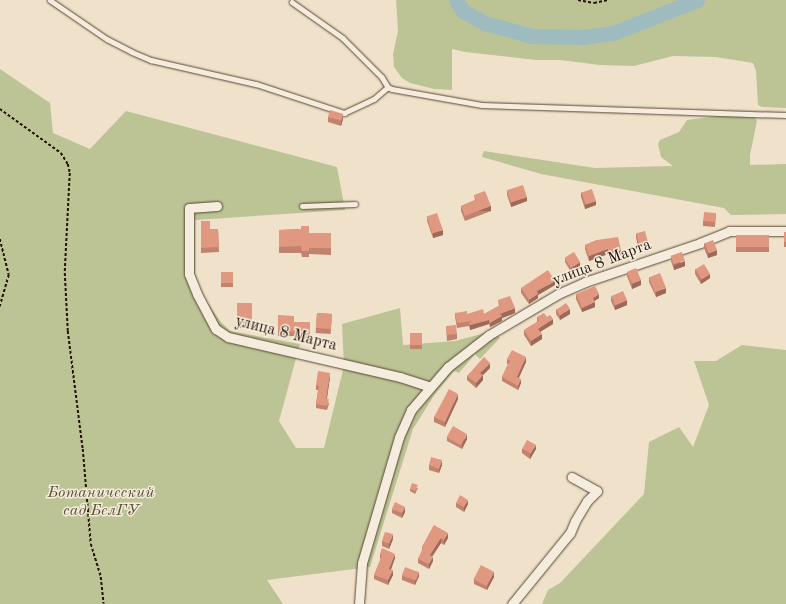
<!DOCTYPE html>
<meta charset="utf-8">
<style>
body{margin:0}
#map{position:relative;width:786px;height:604px;overflow:hidden;background:#f0e2ca;font-family:"Old Standard TT",serif}
div>[style]{position:absolute}
[style*='--x']{left:calc(var(--x)*1px);top:calc(var(--y)*1px);width:calc(var(--w)*1px);rotate:calc(var(--a)*1deg)}
.green>*{inset:0;background:#bcc395}
.river>*{height:15px;margin:-7.5px;padding:0 7.5px;transform-origin:7.5px;border-radius:7.5px;background:#9ebbc0}
.path>*{height:1.5px;margin-top:-0.75px;transform-origin:0;background:repeating-linear-gradient(90deg,#231200 0 3px,transparent 0 5px)}
.roads{filter:drop-shadow(0 0 1px #564632) drop-shadow(0 0 1px #564632)}
.service>*{height:4.5px;margin:-2.25px;padding:0 2.25px;transform-origin:2.25px;border-radius:2.25px;background:#f5ecdd}
.minor>*{height:9px;margin:-4.5px;padding:0 4.5px;transform-origin:4.5px;border-radius:4.5px;background:#f5ecdd}
.wall>*{inset:0;background:#c1836e;transform-origin:0 0}
.shaded-wall>*{inset:0;background:#9d6a5a;transform-origin:0 0}
.building>*{inset:0;background:#e09880;transform-origin:0 0}
span{translate:-50% -50%;white-space:nowrap;text-align:center;line-height:1.15;-webkit-text-stroke:3px #f5ecdd;paint-order:stroke}
.street-label{font-size:16px;color:#231200}
.park-label{font-size:16px;color:#595034;font-style:italic}
</style>
<div id="map">
<div class="green">
<i style="clip-path:polygon(396px 0,786px 0,786px 108px,762px 107px,758px 105px,756px 71px,753px 63px,716px 57px,673px 56px,634px 66px,600px 65px,560px 60px,536px 60px,465px 52px,452px 49px,452px 90px,434px 89px,410px 83px,402px 78px,394px 67px,393px 54px,398px 31px)"></i>
<i style="clip-path:polygon(0 69px,50px 103px,53px 133px,90px 149px,126px 111px,337px 167px,345px 210px,195px 220px,195px 285px,220px 321px,230px 331px,300px 344px,279px 421px,296px 448px,324px 448px,344px 366px,342px 324px,400px 308px,403px 345px,455px 341px,492px 331px,500px 338px,480px 359px,475px 354px,459px 373px,454px 371px,435px 394px,413px 429px,370px 567px,267px 580px,283px 604px,0 604px)"></i>
<i style="clip-path:polygon(735px 114px,754px 117px,757px 121px,750px 155px,750px 165px,786px 164px,786px 214px,731px 215px,724px 208px,541px 174px,482px 157px,484px 151px,595px 168px,673px 166px,661px 157px,658px 144px,660px 140px,679px 132px,687px 120px)"></i>
<i style="clip-path:polygon(742px 345px,786px 350px,786px 604px,542px 604px,548px 590px,560px 583px,644px 494px,649px 442px,679px 427px,693px 447px,709px 405px,694px 361px,716px 361px)"></i>
</div>
<div class="river">
<i style="--x:456;--y:0;--w:13;--a:58"></i>
<i style="--x:463;--y:11;--w:25;--a:29"></i>
<i style="--x:485;--y:23;--w:49;--a:15.5"></i>
<i style="--x:532;--y:36;--w:51;--a:1.1"></i>
<i style="--x:583;--y:37;--w:30;--a:-8"></i>
<i style="--x:613;--y:33;--w:90;--a:-21.4"></i>
</div>
<div class="path">
<i style="--x:578;--y:0;--w:16;--a:11"></i>
<i style="--x:594;--y:3;--w:14;--a:-12"></i>
<i style="--x:0;--y:109;--w:75;--a:35.8"></i>
<i style="--x:61;--y:153;--w:13;--a:58"></i>
<i style="--x:68;--y:164;--w:9;--a:77"></i>
<i style="--x:70;--y:173;--w:100;--a:92.9"></i>
<i style="--x:65;--y:273;--w:58;--a:87"></i>
<i style="--x:68;--y:331;--w:119;--a:82.8"></i>
<i style="--x:83;--y:449;--w:95;--a:85.2"></i>
<i style="--x:91;--y:544;--w:34;--a:73"></i>
<i style="--x:101;--y:577;--w:27;--a:84"></i>
<i style="--x:0;--y:239;--w:37;--a:76"></i>
<i style="--x:9;--y:275;--w:33;--a:106"></i>
</div>
<div class="roads">
<div class="service">
<i style="--x:50;--y:0;--w:69;--a:34.4"></i>
<i style="--x:107;--y:39;--w:28;--a:27"></i>
<i style="--x:132;--y:52;--w:21;--a:23"></i>
<i style="--x:151;--y:60;--w:108;--a:12.9"></i>
<i style="--x:256;--y:84;--w:93;--a:18.2"></i>
<i style="--x:344;--y:113;--w:33;--a:-25"></i>
<i style="--x:374;--y:99;--w:18;--a:-41"></i>
<i style="--x:388;--y:87;--w:4;--a:27"></i>
<i style="--x:392;--y:89;--w:91;--a:10.1"></i>
<i style="--x:482;--y:105;--w:304;--a:1.9"></i>
<i style="--x:292;--y:2;--w:62;--a:35.2"></i>
<i style="--x:343;--y:38;--w:55;--a:45"></i>
<i style="--x:382;--y:77;--w:12;--a:59"></i>
<i style="--x:302;--y:206;--w:53;--a:-2.2"></i>
</div>
<div class="minor">
<i style="--x:217;--y:206;--w:28;--a:176"></i>
<i style="--x:189;--y:208;--w:66;--a:90"></i>
<i style="--x:189;--y:274;--w:22;--a:68"></i>
<i style="--x:197;--y:294;--w:40;--a:62"></i>
<i style="--x:216;--y:329;--w:14;--a:34"></i>
<i style="--x:228;--y:337;--w:177;--a:13.1"></i>
<i style="--x:400;--y:377;--w:32;--a:18"></i>
<i style="--x:359;--y:604;--w:41;--a:-85.8"></i>
<i style="--x:362;--y:563;--w:131;--a:-73.6"></i>
<i style="--x:399;--y:437;--w:30;--a:-66"></i>
<i style="--x:411;--y:410;--w:57;--a:-49.3"></i>
<i style="--x:448;--y:367;--w:52;--a:-38"></i>
<i style="--x:489;--y:335;--w:80;--a:-30.7"></i>
<i style="--x:558;--y:294;--w:30;--a:-24"></i>
<i style="--x:585;--y:282;--w:121;--a:-18.7"></i>
<i style="--x:700;--y:243;--w:31;--a:-22"></i>
<i style="--x:729;--y:231;--w:57;--a:0"></i>
<i style="--x:512;--y:604;--w:92;--a:-50.8"></i>
<i style="--x:570;--y:533;--w:13;--a:-67"></i>
<i style="--x:575;--y:521;--w:23;--a:-59"></i>
<i style="--x:587;--y:501;--w:14;--a:-45"></i>
<i style="--x:597;--y:491;--w:29;--a:-151"></i>
</div>
</div>
<div class="wall">
<i style="clip-path:polygon(328px 117px,343px 119px,341px 126px,328px 122px)"></i>
<i style="clip-path:polygon(507px 190px,527px 201px,511px 207px,507px 195px)"></i>
<i style="clip-path:polygon(581px 192px,596px 205px,585px 209px,581px 197px)"></i>
<i style="clip-path:polygon(474px 195px,491px 211px,465px 221px,461px 211px,461px 206px,475px 200px)"></i>
<i style="clip-path:polygon(716px 213px,715px 227px,703px 226px,703px 221px)"></i>
<i style="clip-path:polygon(427px 217px,443px 235px,433px 238px,427px 221px)"></i>
<i style="clip-path:polygon(201px 221px,210px 229px,218px 229px,219px 252px,201px 253px)"></i>
<i style="clip-path:polygon(301px 229px,309px 233px,331px 233px,331px 255px,309px 254px,309px 257px,302px 257px,301px 253px,279px 253px,279px 230px)"></i>
<i style="clip-path:polygon(786px 232px,786px 247px,784px 247px,784px 242px)"></i>
<i style="clip-path:polygon(636px 233px,648px 247px,639px 249px,636px 238px)"></i>
<i style="left:769px;top:235px;width:17px;height:33px;rotate:90deg"></i>
<i style="clip-path:polygon(597px 240px,621px 255px,609px 258px,608px 254px,589px 261px,585px 249px,585px 245px)"></i>
<i style="clip-path:polygon(704px 243px,717px 255px,708px 258px,704px 248px)"></i>
<i style="clip-path:polygon(671px 256px,685px 266px,674px 270px,671px 261px)"></i>
<i style="clip-path:polygon(565px 258px,580px 266px,571px 272px,565px 262px)"></i>
<i style="clip-path:polygon(695px 269px,710px 278px,701px 284px,695px 274px)"></i>
<i style="left:221px;top:272px;width:12px;height:15px"></i>
<i style="clip-path:polygon(627px 272px,641px 285px,632px 289px,627px 276px)"></i>
<i style="clip-path:polygon(649px 277px,666px 293px,656px 297px,649px 282px)"></i>
<i style="clip-path:polygon(555px 285px,538px 295px,538px 298px,529px 304px,521px 293px,521px 288px)"></i>
<i style="clip-path:polygon(576px 294px,599px 298px,594px 301px,595px 307px,582px 312px,576px 299px)"></i>
<i style="clip-path:polygon(611px 296px,627px 305px,615px 310px,611px 301px)"></i>
<i style="clip-path:polygon(498px 300px,515px 313px,502px 318px,502px 321px,490px 327px,489px 324px,470px 330px,469px 326px,457px 328px,455px 317px,455px 313px,467px 314px,484px 314px,499px 306px)"></i>
<i style="left:252px;top:303px;width:25px;height:15px;rotate:90deg"></i>
<i style="clip-path:polygon(556px 309px,570px 314px,560px 320px,556px 314px)"></i>
<i style="left:317px;top:313px;width:15px;height:20px;rotate:4deg"></i>
<i style="clip-path:polygon(278px 315px,294px 322px,310px 322px,310px 341px,301px 341px,301px 336px,278px 336px)"></i>
<i style="clip-path:polygon(537px 317px,547px 317px,553px 324px,540px 332px,542px 339px,531px 346px,524px 335px,524px 330px,537px 322px)"></i>
<i style="clip-path:polygon(446px 326px,457px 334px,457px 339px,447px 341px)"></i>
<i style="left:410px;top:333px;width:12px;height:16px"></i>
<i style="clip-path:polygon(507px 359px,526px 362px,519px 378px,521px 383px,518px 390px,502px 381px,502px 377px,508px 364px,507px 364px)"></i>
<i style="clip-path:polygon(490px 368px,483px 375px,483px 380px,476px 388px,467px 380px,467px 376px)"></i>
<i style="clip-path:polygon(330px 377px,327px 399px,329px 404px,327px 410px,316px 408px,316px 404px,318px 390px,316px 390px,316px 385px)"></i>
<i style="clip-path:polygon(458px 399px,445px 427px,434px 422px,434px 417px)"></i>
<i style="clip-path:polygon(447px 437px,467px 439px,462px 449px,447px 441px)"></i>
<i style="clip-path:polygon(522px 449px,536px 449px,530px 459px,522px 453px)"></i>
<i style="clip-path:polygon(429px 465px,442px 465px,439px 473px,429px 470px)"></i>
<i style="clip-path:polygon(418px 488px,415px 494px,410px 491px,410px 489px)"></i>
<i style="clip-path:polygon(456px 503px,468px 504px,464px 512px,456px 507px)"></i>
<i style="clip-path:polygon(392px 509px,405px 512px,402px 518px,392px 513px)"></i>
<i style="clip-path:polygon(434px 525px,448px 538px,444px 545px,441px 543px,432px 556px,433px 561px,429px 569px,418px 563px,418px 559px,422px 551px,422px 547px)"></i>
<i style="clip-path:polygon(393px 539px,389px 549px,382px 546px,382px 541px)"></i>
<i style="clip-path:polygon(380px 554px,395px 558px,391px 570px,393px 575px,388px 585px,374px 579px,374px 575px,381px 559px,380px 559px)"></i>
<i style="clip-path:polygon(402px 575px,419px 576px,415px 585px,402px 580px)"></i>
<i style="clip-path:polygon(494px 577px,487px 590px,474px 584px,474px 579px)"></i>
</div>
<div class="shaded-wall">
<i style="clip-path:polygon(343px 114px,343px 119px,341px 126px,341px 121px)"></i>
<i style="clip-path:polygon(527px 197px,527px 201px,511px 207px,511px 202px)"></i>
<i style="clip-path:polygon(596px 201px,596px 205px,585px 209px,585px 204px)"></i>
<i style="left:491px;top:206px;width:5px;height:28px;rotate:90deg"></i>
<i style="clip-path:polygon(443px 230px,443px 235px,433px 238px,433px 233px)"></i>
<i style="clip-path:polygon(648px 242px,648px 247px,639px 249px,639px 244px)"></i>
<i style="clip-path:polygon(608px 249px,608px 254px,589px 261px,589px 256px)"></i>
<i style="clip-path:polygon(621px 250px,621px 255px,609px 258px,609px 253px)"></i>
<i style="clip-path:polygon(717px 250px,717px 255px,708px 258px,708px 253px)"></i>
<i style="clip-path:polygon(685px 261px,685px 266px,674px 270px,674px 265px)"></i>
<i style="clip-path:polygon(580px 262px,580px 266px,571px 272px,571px 268px)"></i>
<i style="clip-path:polygon(710px 274px,710px 278px,701px 284px,701px 279px)"></i>
<i style="clip-path:polygon(641px 280px,641px 285px,632px 289px,632px 284px)"></i>
<i style="clip-path:polygon(555px 281px,555px 285px,538px 295px,538px 298px,529px 304px,529px 300px,537px 291px)"></i>
<i style="clip-path:polygon(666px 288px,666px 293px,656px 297px,656px 292px)"></i>
<i style="clip-path:polygon(599px 294px,599px 298px,593px 302px,593px 298px)"></i>
<i style="clip-path:polygon(627px 300px,627px 305px,615px 310px,615px 305px)"></i>
<i style="clip-path:polygon(595px 302px,595px 307px,582px 312px,582px 308px)"></i>
<i style="clip-path:polygon(515px 308px,515px 313px,502px 318px,502px 321px,490px 327px,490px 323px,500px 314px)"></i>
<i style="clip-path:polygon(570px 309px,570px 314px,560px 320px,560px 315px)"></i>
<i style="clip-path:polygon(553px 319px,553px 324px,538px 333px,538px 329px)"></i>
<i style="clip-path:polygon(489px 320px,489px 324px,470px 330px,470px 325px)"></i>
<i style="clip-path:polygon(542px 334px,542px 339px,531px 346px,531px 341px)"></i>
<i style="clip-path:polygon(526px 357px,526px 362px,517px 381px,517px 377px)"></i>
<i style="clip-path:polygon(490px 363px,490px 368px,480px 378px,480px 373px)"></i>
<i style="clip-path:polygon(330px 373px,330px 377px,326px 403px,326px 399px)"></i>
<i style="clip-path:polygon(483px 375px,483px 380px,476px 388px,476px 383px)"></i>
<i style="clip-path:polygon(521px 379px,521px 383px,518px 390px,518px 386px)"></i>
<i style="clip-path:polygon(458px 394px,458px 399px,445px 427px,445px 422px)"></i>
<i style="clip-path:polygon(467px 434px,467px 439px,462px 449px,462px 445px)"></i>
<i style="clip-path:polygon(536px 445px,536px 449px,530px 459px,530px 454px)"></i>
<i style="clip-path:polygon(442px 460px,442px 465px,439px 473px,439px 469px)"></i>
<i style="clip-path:polygon(468px 500px,468px 504px,464px 512px,464px 507px)"></i>
<i style="clip-path:polygon(405px 507px,405px 512px,402px 518px,402px 513px)"></i>
<i style="clip-path:polygon(448px 533px,448px 538px,444px 545px,444px 540px)"></i>
<i style="clip-path:polygon(393px 534px,393px 539px,389px 549px,389px 544px)"></i>
<i style="clip-path:polygon(441px 538px,441px 543px,430px 560px,430px 555px)"></i>
<i style="clip-path:polygon(395px 554px,395px 558px,389px 574px,389px 569px)"></i>
<i style="clip-path:polygon(433px 557px,433px 561px,429px 569px,429px 564px)"></i>
<i style="clip-path:polygon(393px 570px,393px 575px,388px 585px,388px 580px)"></i>
<i style="clip-path:polygon(419px 572px,419px 576px,415px 585px,415px 580px)"></i>
<i style="clip-path:polygon(494px 572px,494px 577px,487px 590px,487px 585px)"></i>
</div>
<div class="building">
<i style="left:330px;top:110px;width:14px;height:7px;rotate:17deg"></i>
<i style="left:523px;top:185px;width:13px;height:17px;rotate:72deg"></i>
<i style="left:592px;top:189px;width:13px;height:11px;rotate:72deg"></i>
<i style="clip-path:polygon(485px 191px,491px 206px,465px 216px,461px 206px,476px 200px,474px 195px)"></i>
<i style="left:704px;top:212px;width:12px;height:9px;rotate:5deg"></i>
<i style="left:437px;top:213px;width:18px;height:11px;rotate:71deg"></i>
<i style="clip-path:polygon(201px 221px,210px 221px,210px 229px,218px 229px,219px 247px,201px 248px)"></i>
<i style="clip-path:polygon(301px 226px,309px 226px,309px 233px,331px 233px,331px 248px,309px 248px,309px 251px,302px 251px,301px 246px,279px 247px,279px 230px,301px 229px)"></i>
<i style="left:645px;top:231px;width:11px;height:9px;rotate:75deg"></i>
<i style="left:784px;top:232px;width:2px;height:10px"></i>
<i style="left:769px;top:235px;width:12px;height:33px;rotate:90deg"></i>
<i style="clip-path:polygon(618px 237px,621px 250px,609px 253px,608px 249px,589px 256px,585px 245px,597px 240px)"></i>
<i style="left:713px;top:240px;width:11px;height:9px;rotate:68deg"></i>
<i style="left:574px;top:252px;width:12px;height:11px;rotate:59deg"></i>
<i style="left:682px;top:252px;width:9px;height:12px;rotate:72deg"></i>
<i style="left:704px;top:264px;width:12px;height:10px;rotate:59deg"></i>
<i style="left:636px;top:268px;width:13px;height:10px;rotate:67deg"></i>
<i style="clip-path:polygon(548px 270px,555px 281px,537px 291px,538px 294px,529px 300px,521px 288px)"></i>
<i style="left:221px;top:272px;width:12px;height:11px"></i>
<i style="left:660px;top:273px;width:16px;height:12px;rotate:68deg"></i>
<i style="clip-path:polygon(595px 286px,599px 294px,593px 298px,595px 302px,582px 308px,576px 294px)"></i>
<i style="left:623px;top:291px;width:10px;height:13px;rotate:66deg"></i>
<i style="clip-path:polygon(510px 296px,515px 308px,500px 314px,502px 316px,490px 323px,489px 320px,470px 325px,469px 323px,473px 321px,457px 323px,455px 313px,467px 311px,467px 314px,483px 309px,484px 314px,500px 305px,498px 300px)"></i>
<i style="left:252px;top:303px;width:21px;height:15px;rotate:90deg"></i>
<i style="left:566px;top:303px;width:7px;height:12px;rotate:56deg"></i>
<i style="left:317px;top:313px;width:15px;height:15px;rotate:4deg"></i>
<i style="clip-path:polygon(544px 313px,547px 317px,550px 315px,553px 319px,538px 329px,542px 334px,531px 341px,524px 330px,539px 321px,537px 317px)"></i>
<i style="clip-path:polygon(278px 315px,294px 316px,294px 322px,310px 322px,310px 337px,301px 336px,301px 332px,278px 331px)"></i>
<i style="left:456px;top:325px;width:9px;height:10px;rotate:84deg"></i>
<i style="left:410px;top:333px;width:12px;height:12px"></i>
<i style="clip-path:polygon(512px 350px,526px 357px,517px 377px,521px 379px,518px 386px,502px 377px,510px 361px,507px 359px)"></i>
<i style="clip-path:polygon(484px 357px,490px 363px,480px 373px,483px 375px,476px 383px,467px 376px)"></i>
<i style="clip-path:polygon(318px 371px,330px 373px,326px 399px,329px 399px,327px 406px,316px 404px,319px 386px,316px 385px)"></i>
<i style="clip-path:polygon(449px 389px,458px 394px,445px 422px,434px 417px)"></i>
<i style="left:453px;top:426px;width:16px;height:13px;rotate:30deg"></i>
<i style="left:527px;top:440px;width:10px;height:10px;rotate:29deg"></i>
<i style="clip-path:polygon(431px 457px,442px 460px,439px 469px,429px 465px)"></i>
<i style="clip-path:polygon(412px 483px,418px 485px,415px 491px,410px 489px)"></i>
<i style="clip-path:polygon(460px 495px,468px 500px,464px 507px,456px 503px)"></i>
<i style="clip-path:polygon(395px 502px,405px 507px,402px 513px,392px 509px)"></i>
<i style="clip-path:polygon(434px 525px,448px 533px,444px 540px,441px 538px,430px 555px,433px 557px,429px 564px,418px 559px,423px 548px,422px 547px)"></i>
<i style="clip-path:polygon(385px 532px,393px 534px,389px 544px,382px 541px)"></i>
<i style="clip-path:polygon(382px 548px,395px 554px,389px 569px,393px 570px,388px 580px,374px 575px,382px 555px,380px 554px)"></i>
<i style="left:481px;top:565px;width:15px;height:16px;rotate:28deg"></i>
<i style="left:405px;top:567px;width:15px;height:9px;rotate:20deg"></i>
</div>
<div class="street-label">
<span style="left:602px;top:263px;rotate:-21deg">улица 8 Марта</span>
<span style="left:286px;top:334px;rotate:14deg">улица 8 Марта</span>
</div>
<div class="park-label">
<span style="left:101px;top:502px">Ботанический<br>сад БелГУ</span>
</div>
</div>
